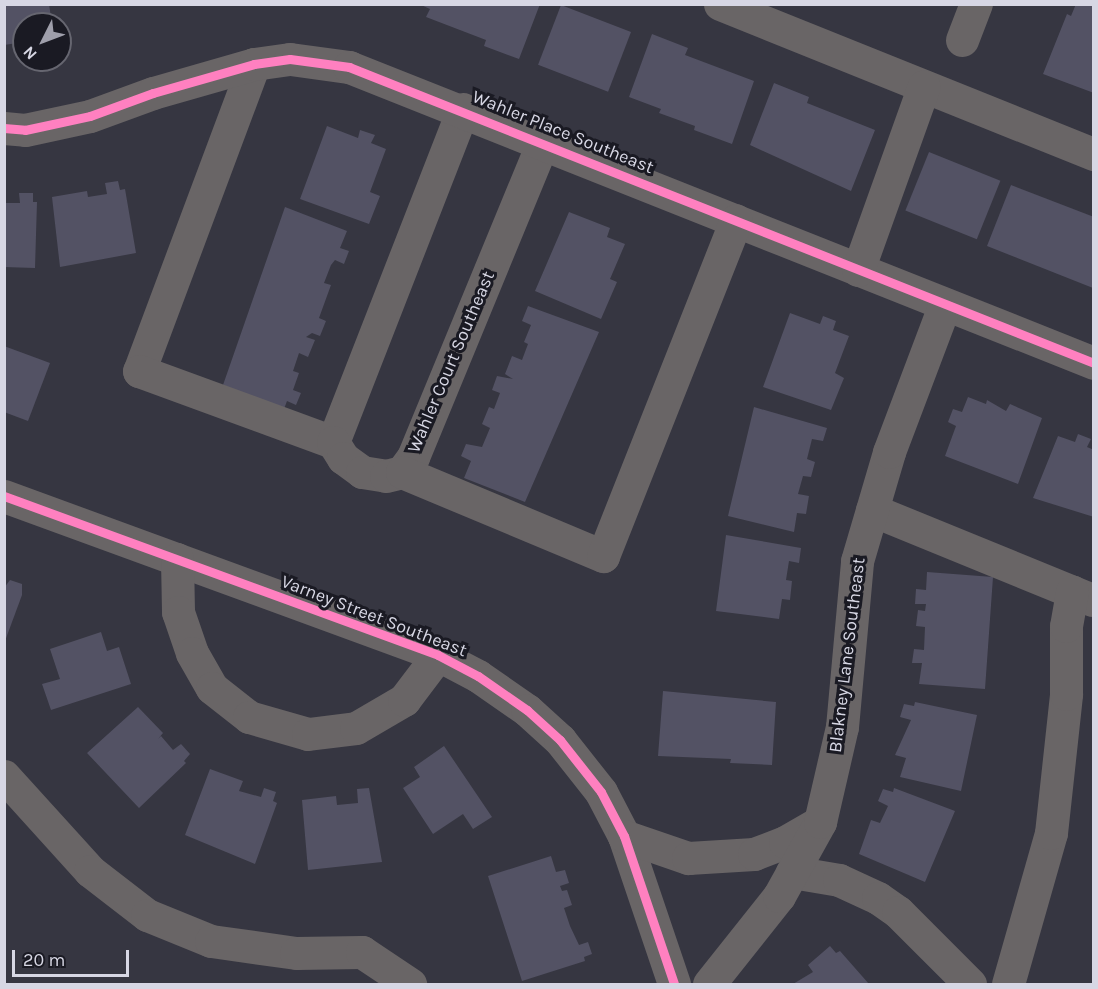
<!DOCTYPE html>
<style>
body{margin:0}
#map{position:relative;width:1098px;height:989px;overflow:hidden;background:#363641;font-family:Karla,sans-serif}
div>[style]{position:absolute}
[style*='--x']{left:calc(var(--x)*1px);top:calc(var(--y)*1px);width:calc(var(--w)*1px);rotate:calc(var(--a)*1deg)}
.building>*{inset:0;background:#535264;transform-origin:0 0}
.minor>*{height:33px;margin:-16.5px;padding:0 16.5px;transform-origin:16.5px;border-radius:16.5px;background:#696566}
.cycleway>*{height:9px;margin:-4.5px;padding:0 4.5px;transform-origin:4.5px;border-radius:4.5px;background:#ff80c0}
span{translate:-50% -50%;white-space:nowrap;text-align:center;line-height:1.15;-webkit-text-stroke:6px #1a1a23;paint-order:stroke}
.street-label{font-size:18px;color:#d7d7e4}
.frame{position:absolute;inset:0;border:6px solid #d7d7e4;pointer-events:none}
.north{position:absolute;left:12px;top:12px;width:60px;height:60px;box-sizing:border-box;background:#1a1a23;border:2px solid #666670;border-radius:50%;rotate:228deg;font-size:16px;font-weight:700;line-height:24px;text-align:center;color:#d7d7e4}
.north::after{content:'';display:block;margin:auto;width:21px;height:27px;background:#9f9fab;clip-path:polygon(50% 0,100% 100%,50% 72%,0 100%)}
.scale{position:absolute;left:12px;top:950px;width:117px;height:27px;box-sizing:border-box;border:3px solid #d7d7e4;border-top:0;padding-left:8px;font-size:18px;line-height:21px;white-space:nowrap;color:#d7d7e4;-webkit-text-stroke:4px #1a1a23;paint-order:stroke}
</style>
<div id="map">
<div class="building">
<i style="clip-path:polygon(4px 4px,49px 4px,52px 24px,24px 24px,24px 42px,4px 45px)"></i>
<i style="clip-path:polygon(419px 4px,540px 4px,519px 59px,484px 46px,486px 40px,426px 17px,430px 9px)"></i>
<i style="clip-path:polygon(1076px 4px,1094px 4px,1094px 93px,1043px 74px,1067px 14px,1071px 16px)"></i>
<i style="left:561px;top:5px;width:75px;height:64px;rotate:21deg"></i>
<i style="clip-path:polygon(652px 34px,688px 48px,685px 55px,754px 81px,732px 144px,694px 130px,695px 126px,659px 113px,661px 109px,629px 97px)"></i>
<i style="clip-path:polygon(774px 83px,809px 97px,807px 103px,875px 130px,851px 191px,750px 145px)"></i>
<i style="clip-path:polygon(327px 126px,358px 138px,360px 130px,375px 135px,371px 143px,386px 149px,370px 192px,380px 196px,369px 224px,300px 199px)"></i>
<i style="left:929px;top:152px;width:77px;height:63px;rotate:22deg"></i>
<i style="clip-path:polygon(118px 181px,120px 190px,125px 189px,136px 253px,60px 267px,52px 197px,87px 191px,88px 197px,107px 194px,105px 183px)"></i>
<i style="clip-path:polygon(1011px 185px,1094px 217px,1093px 288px,987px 246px)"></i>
<i style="clip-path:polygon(19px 193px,33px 193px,33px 202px,37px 202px,35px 268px,4px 267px,4px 203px,20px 203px)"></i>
<i style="clip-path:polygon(285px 207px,347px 231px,340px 248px,349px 251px,344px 264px,335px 260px,331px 265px,324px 283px,331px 285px,319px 318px,326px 321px,320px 336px,312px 333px,306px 337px,315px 340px,308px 357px,299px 353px,293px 371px,299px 373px,293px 390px,301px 393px,296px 405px,287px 401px,284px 409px,223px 385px)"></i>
<i style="clip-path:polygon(569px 212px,610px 228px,607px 237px,625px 244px,610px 279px,617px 282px,601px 319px,535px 291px)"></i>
<i style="clip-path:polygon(528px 306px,599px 332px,525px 502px,464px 478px,471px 461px,461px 456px,466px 444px,482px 447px,490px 428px,482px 424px,489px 407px,494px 409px,500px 393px,492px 390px,497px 376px,513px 379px,505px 374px,512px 356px,522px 360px,528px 344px,524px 342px,531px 325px,522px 321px)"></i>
<i style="clip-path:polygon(790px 313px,820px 324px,823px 316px,836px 321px,833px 330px,849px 336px,835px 373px,844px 378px,831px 410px,763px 387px)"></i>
<i style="clip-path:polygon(4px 346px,50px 363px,28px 421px,4px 412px)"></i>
<i style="clip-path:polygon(968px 397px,986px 404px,987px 400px,1006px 411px,1010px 404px,1042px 418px,1018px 484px,945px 456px,956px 426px,948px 422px,953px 409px,962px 412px)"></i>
<i style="clip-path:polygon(754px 407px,827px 428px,823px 441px,812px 439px,807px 459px,815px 462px,811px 477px,803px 476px,798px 494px,809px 496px,806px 514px,797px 513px,794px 532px,728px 516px)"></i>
<i style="clip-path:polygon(1078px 434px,1091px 439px,1087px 447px,1094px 450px,1094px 517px,1033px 498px,1058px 436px,1075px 442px)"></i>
<i style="clip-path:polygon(726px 535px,801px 548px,799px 563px,789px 561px,786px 580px,792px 581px,790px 600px,782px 599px,779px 619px,716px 611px)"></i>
<i style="clip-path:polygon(927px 572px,993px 577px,985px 689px,919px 684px,922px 663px,912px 663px,914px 649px,924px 650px,925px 627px,916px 626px,918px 610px,925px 611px,926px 604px,915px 604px,916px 589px,926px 590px)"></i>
<i style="clip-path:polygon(10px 580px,22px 584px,22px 595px,5px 641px,4px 588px)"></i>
<i style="clip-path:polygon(101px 632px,107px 651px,119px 647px,131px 684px,51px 710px,42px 684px,60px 679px,50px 649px)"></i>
<i style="clip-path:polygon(663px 691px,776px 702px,772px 765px,730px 763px,731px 759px,658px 756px)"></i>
<i style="clip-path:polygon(915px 702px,977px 715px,961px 791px,900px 777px,906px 758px,895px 755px,911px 720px,900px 717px,904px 704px,914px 706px)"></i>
<i style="clip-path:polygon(138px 707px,163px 733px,158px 739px,161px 736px,173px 750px,181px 744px,190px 754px,184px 761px,186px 763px,139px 808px,87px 753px)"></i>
<i style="clip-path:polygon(444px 746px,492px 817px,473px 829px,463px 814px,433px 834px,403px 788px,420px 777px,414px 767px)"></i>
<i style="clip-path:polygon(210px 769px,243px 781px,239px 791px,261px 797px,264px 788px,276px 792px,273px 801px,277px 803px,255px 864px,185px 835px)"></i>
<i style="clip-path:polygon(369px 788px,382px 862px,308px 870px,302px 800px,336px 796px,337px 805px,358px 803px,357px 789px)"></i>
<i style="clip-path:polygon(894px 788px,955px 811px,925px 882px,859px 854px,871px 820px,880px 823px,888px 806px,878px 801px,883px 789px,893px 792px)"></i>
<i style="clip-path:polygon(551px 856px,556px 872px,565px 870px,569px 883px,560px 886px,562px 891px,567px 890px,572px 905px,564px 908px,570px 926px,579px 945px,588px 942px,592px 954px,584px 957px,585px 961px,522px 981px,488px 876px)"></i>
<i style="clip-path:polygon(830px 946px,836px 953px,840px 951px,869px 984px,793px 984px,813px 972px,808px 965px)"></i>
</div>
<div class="minor">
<i style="--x:720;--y:4;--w:403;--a:21.9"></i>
<i style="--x:962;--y:40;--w:39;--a:-69"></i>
<i style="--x:254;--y:64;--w:328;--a:110.5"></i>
<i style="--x:139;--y:371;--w:207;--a:20.1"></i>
<i style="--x:463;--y:109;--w:357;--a:111.3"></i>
<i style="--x:333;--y:442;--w:19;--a:58"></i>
<i style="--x:343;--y:458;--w:24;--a:36"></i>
<i style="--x:362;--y:472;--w:24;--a:9"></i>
<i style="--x:386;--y:476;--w:16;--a:-14"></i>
<i style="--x:402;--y:472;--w:19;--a:-54"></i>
<i style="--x:413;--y:457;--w:341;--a:-67.6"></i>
<i style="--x:4;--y:128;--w:21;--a:5"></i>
<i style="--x:25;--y:130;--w:66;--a:-12.2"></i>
<i style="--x:90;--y:116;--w:67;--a:-20.1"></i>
<i style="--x:153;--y:93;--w:105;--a:-16"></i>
<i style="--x:254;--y:64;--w:36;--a:-8"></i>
<i style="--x:290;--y:59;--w:60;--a:7.7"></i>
<i style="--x:349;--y:67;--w:802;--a:21.67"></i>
<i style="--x:858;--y:270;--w:195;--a:-70.3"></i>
<i style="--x:402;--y:472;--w:218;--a:22.7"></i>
<i style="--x:603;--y:556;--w:361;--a:-68.4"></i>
<i style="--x:4;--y:496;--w:462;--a:20.1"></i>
<i style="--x:438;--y:655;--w:45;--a:27.7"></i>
<i style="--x:478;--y:676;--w:60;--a:34.8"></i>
<i style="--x:527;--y:710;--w:45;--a:42.3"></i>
<i style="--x:560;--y:740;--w:66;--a:51.7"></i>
<i style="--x:601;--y:792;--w:50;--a:62.4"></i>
<i style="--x:624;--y:836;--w:156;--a:71.3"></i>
<i style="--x:872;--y:510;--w:238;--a:22.2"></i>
<i style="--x:177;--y:559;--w:53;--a:88.9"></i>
<i style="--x:178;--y:612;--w:43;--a:71.1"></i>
<i style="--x:192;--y:653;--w:40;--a:60.3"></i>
<i style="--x:212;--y:688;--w:47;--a:38.1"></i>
<i style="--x:249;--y:717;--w:61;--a:16.1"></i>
<i style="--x:308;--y:734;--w:48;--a:-7.1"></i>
<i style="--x:356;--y:728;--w:56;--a:-30.3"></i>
<i style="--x:404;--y:700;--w:56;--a:-52.9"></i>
<i style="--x:4;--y:776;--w:128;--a:47.8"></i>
<i style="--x:90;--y:871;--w:72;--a:37.7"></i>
<i style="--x:147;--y:915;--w:69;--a:22.1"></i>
<i style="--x:211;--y:941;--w:86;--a:8"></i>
<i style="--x:296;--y:953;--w:66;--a:-0.9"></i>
<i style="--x:362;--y:952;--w:58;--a:33.7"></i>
<i style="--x:624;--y:836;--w:68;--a:19"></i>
<i style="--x:688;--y:858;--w:66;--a:-3.5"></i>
<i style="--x:754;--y:854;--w:33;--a:-21"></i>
<i style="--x:785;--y:842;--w:40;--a:-29.7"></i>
<i style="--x:792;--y:872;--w:48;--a:9.7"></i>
<i style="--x:839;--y:880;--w:43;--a:24.8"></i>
<i style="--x:878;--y:898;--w:24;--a:35"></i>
<i style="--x:898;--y:912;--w:102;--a:45"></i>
<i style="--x:709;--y:984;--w:112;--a:-51.5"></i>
<i style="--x:779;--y:896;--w:85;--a:-61"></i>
<i style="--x:820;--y:822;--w:98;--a:-77"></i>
<i style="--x:842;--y:727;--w:167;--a:-84.8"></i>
<i style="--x:857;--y:561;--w:114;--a:-73.6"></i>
<i style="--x:889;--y:452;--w:158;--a:-69.3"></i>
<i style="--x:1008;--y:984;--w:157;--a:-74.1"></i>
<i style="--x:1051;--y:833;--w:140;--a:-83.8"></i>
<i style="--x:1066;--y:694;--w:68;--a:-90"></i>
<i style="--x:1066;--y:626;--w:35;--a:-80"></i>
</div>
<div class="cycleway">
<i style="--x:4;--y:128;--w:21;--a:5"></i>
<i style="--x:25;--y:130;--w:66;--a:-12.2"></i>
<i style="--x:90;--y:116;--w:67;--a:-20.1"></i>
<i style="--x:153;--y:93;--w:105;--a:-16"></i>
<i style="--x:254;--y:64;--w:36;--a:-8"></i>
<i style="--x:290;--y:59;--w:60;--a:7.7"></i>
<i style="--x:349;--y:67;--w:802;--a:21.67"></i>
<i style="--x:4;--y:496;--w:462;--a:20.1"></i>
<i style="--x:438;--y:655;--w:45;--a:27.7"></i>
<i style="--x:478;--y:676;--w:60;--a:34.8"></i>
<i style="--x:527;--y:710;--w:45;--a:42.3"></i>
<i style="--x:560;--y:740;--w:66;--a:51.7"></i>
<i style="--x:601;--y:792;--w:50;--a:62.4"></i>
<i style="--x:624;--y:836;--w:156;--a:71.3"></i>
</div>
<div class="street-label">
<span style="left:563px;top:132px;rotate:22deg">Wahler Place Southeast</span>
<span style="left:451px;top:362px;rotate:-67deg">Wahler Court Southeast</span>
<span style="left:374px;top:616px;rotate:21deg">Varney Street Southeast</span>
<span style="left:847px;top:655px;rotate:-83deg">Blakney Lane Southeast</span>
</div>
<div class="frame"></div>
<div class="north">N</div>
<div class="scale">20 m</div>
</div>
